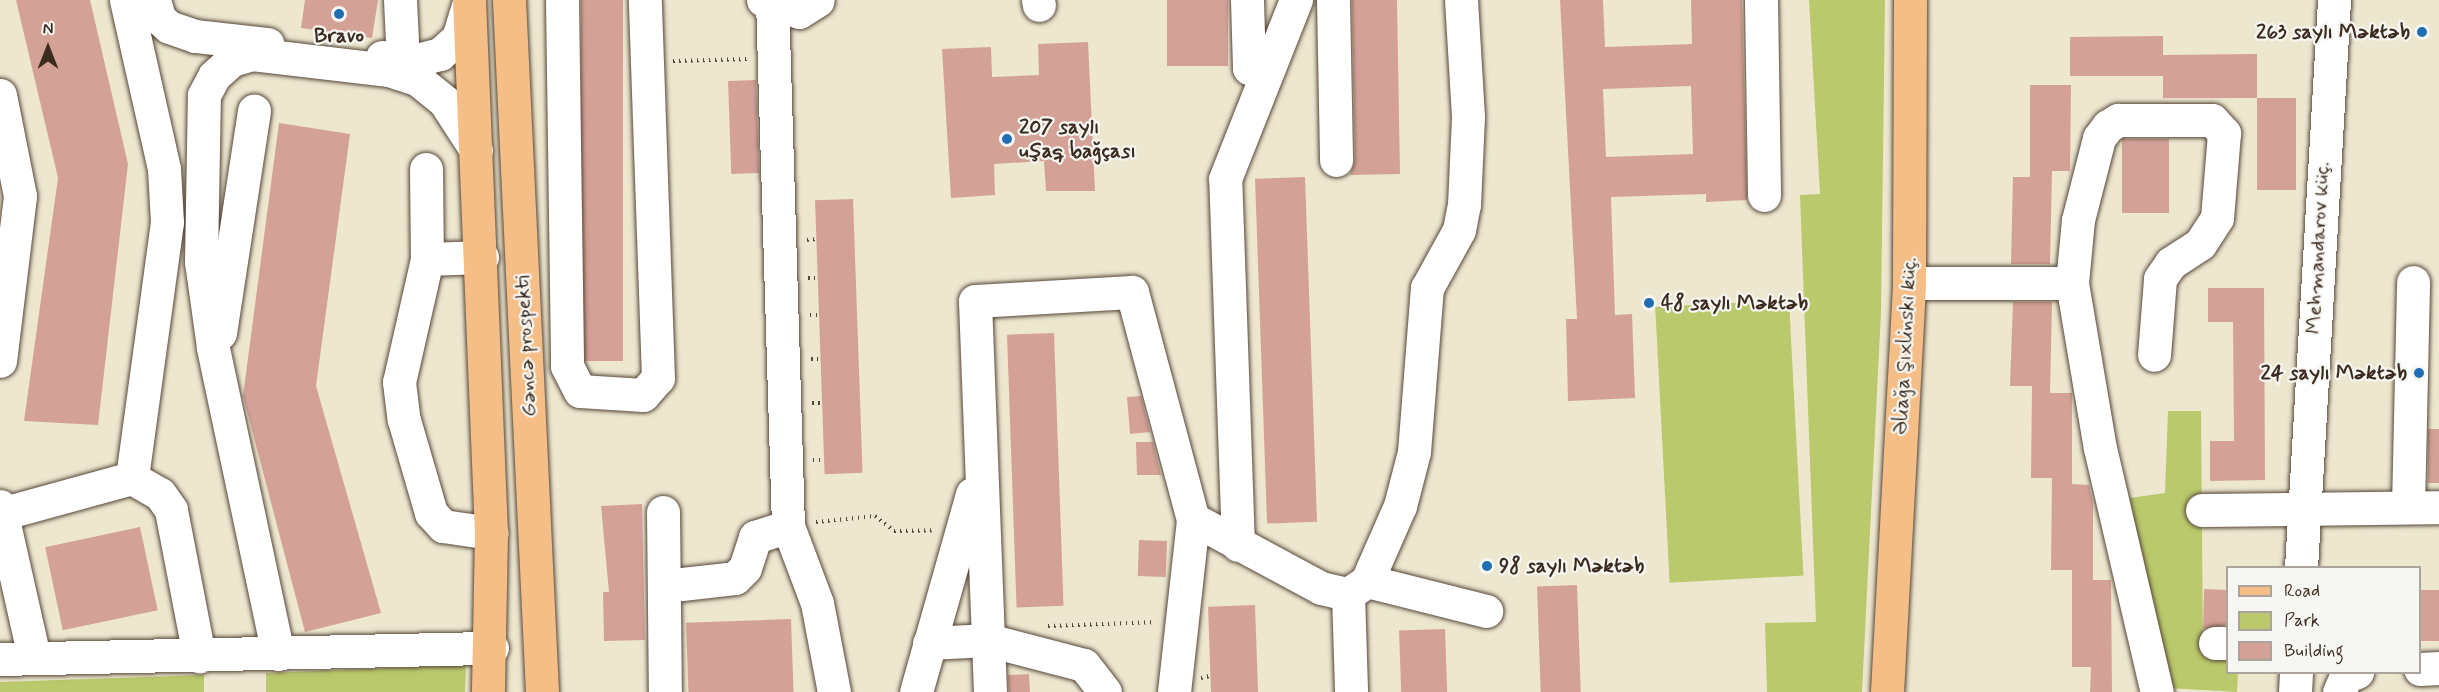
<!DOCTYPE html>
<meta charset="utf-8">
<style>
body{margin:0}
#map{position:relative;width:2439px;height:692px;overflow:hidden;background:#ede7cf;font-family:Mynerve,sans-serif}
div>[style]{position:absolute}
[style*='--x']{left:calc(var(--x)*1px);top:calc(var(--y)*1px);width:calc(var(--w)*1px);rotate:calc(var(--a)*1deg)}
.green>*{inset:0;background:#bac96b;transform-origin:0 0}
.building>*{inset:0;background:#d4a197;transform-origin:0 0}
.path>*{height:4px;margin-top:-2px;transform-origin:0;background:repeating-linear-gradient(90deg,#564639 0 1.5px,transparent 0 6px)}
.roads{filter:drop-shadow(0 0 2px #564639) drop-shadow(0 0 2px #564639)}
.minor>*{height:33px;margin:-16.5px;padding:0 16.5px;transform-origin:16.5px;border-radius:16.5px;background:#fff}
.major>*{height:33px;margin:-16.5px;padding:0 16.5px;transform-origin:16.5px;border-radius:16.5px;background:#f6be87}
.dots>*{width:16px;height:16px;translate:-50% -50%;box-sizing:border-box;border:3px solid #f6f6f2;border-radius:50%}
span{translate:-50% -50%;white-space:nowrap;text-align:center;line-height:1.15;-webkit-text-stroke:4.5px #f6f6f2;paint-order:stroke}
.poi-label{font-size:21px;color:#3b2a1e;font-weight:700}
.right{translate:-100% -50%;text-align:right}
.left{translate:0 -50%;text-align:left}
.street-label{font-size:21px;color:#3b2a1e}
.legend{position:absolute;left:2226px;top:566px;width:195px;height:108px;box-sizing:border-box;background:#f6f6f2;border:2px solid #aba49d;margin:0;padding:8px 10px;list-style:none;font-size:18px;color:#3b2a1e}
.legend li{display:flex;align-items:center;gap:12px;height:30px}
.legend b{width:30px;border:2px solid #aba49d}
.north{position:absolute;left:18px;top:18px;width:60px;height:60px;-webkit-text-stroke:4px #f6f6f2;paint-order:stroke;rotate:0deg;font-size:16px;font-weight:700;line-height:24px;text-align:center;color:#3b2a1e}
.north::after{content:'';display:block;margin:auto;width:21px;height:27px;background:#3b2a1e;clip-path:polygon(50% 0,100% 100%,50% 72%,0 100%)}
</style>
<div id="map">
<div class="green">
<i style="clip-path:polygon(1809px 0,1885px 0,1881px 312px,1862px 692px,1767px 692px,1765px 623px,1816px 622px,1800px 195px,1820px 194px)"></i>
<i style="left:1789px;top:300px;width:276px;height:134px;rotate:87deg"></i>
<i style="clip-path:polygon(2168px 411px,2201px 411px,2203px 652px,2227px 653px,2228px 672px,2238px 673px,2237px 692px,2168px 688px,2123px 499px,2165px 493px)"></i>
<i style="clip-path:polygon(466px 665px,465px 692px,266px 692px,266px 673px)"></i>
<i style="clip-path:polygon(204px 675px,204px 692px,0 692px,0 682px)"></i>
</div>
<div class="building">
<i style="clip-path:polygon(16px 0,90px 0,128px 164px,98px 425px,24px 421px,58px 178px)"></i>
<i style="clip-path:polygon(305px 0,378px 0,372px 38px,301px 28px)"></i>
<i style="left:581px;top:0;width:42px;height:361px"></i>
<i style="left:1167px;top:0;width:61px;height:66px"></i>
<i style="clip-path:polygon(1352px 0,1397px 0,1400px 174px,1350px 175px,1355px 160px)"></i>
<i style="clip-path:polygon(evenodd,1560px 0,1603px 0,1605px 47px,1692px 44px,1691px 0,1742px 0,1747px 200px,1706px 202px,1706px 194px,1611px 197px,1615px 315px,1632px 314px,1635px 398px,1568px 401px,1566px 319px,1577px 319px,1560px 0,1691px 86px,1693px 154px,1606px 157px,1603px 89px,1691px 86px)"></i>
<i style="clip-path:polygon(2163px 36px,2163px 55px,2257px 54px,2257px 98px,2163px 98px,2163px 76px,2070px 76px,2070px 37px)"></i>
<i style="clip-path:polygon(1088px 42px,1095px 191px,1046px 191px,1044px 161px,994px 164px,995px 195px,951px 198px,942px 49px,991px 47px,992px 77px,1039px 75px,1038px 44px)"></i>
<i style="left:756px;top:80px;width:93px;height:28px;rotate:88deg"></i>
<i style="clip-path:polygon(2030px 85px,2071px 85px,2070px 171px,2052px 171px,2050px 264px,2011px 264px,2013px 177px,2030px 177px)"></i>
<i style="left:2257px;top:98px;width:39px;height:92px"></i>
<i style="clip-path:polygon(279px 123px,350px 134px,316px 386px,381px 613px,305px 632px,243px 396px)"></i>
<i style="left:2122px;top:139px;width:47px;height:74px"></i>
<i style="left:1305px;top:177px;width:345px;height:50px;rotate:88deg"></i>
<i style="left:853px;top:199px;width:274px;height:38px;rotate:88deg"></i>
<i style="clip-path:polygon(2208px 288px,2264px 288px,2265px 480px,2210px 481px,2210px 441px,2234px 441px,2233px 322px,2208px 322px)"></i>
<i style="clip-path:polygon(2013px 302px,2052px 302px,2050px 393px,2072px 393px,2072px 484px,2089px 485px,2093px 502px,2093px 580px,2111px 580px,2112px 692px,2090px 692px,2091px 667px,2072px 667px,2072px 570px,2051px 570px,2052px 478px,2031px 478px,2032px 386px,2010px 386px)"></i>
<i style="left:1054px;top:333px;width:273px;height:47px;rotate:88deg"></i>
<i style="clip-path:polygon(1141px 396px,1150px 432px,1130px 434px,1127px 397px)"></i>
<i style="left:2428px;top:429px;width:11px;height:54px"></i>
<i style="clip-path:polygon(1136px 442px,1153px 442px,1161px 475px,1137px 475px)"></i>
<i style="clip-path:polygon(642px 504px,645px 640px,604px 641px,603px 592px,609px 592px,601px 506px)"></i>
<i style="left:140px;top:527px;width:85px;height:97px;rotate:78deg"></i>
<i style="left:1139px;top:540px;width:28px;height:36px;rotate:2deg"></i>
<i style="left:1577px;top:585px;width:107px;height:40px;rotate:88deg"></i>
<i style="clip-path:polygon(2204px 589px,2228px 590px,2228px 624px,2203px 629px)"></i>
<i style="left:2420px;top:590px;width:19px;height:51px"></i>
<i style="left:1255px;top:605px;width:87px;height:47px;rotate:88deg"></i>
<i style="left:791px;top:619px;width:73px;height:105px;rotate:88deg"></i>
<i style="left:1445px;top:629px;width:63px;height:46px;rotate:88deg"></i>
<i style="left:1029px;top:674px;width:18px;height:21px;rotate:87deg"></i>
</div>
<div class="path">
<i style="--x:673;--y:61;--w:74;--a:-1.5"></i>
<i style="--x:807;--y:240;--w:9;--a:-6"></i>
<i style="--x:808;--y:278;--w:9;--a:0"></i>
<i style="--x:810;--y:315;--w:8;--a:0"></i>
<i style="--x:811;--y:359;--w:9;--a:0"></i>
<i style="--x:812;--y:403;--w:9;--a:0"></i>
<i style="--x:813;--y:460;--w:10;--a:0"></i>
<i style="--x:816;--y:522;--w:59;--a:-5.8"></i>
<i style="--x:875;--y:516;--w:24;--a:38"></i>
<i style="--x:894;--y:531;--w:39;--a:-1"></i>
<i style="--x:1048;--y:626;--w:107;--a:-2.1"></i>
<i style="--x:1201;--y:678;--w:9;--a:-13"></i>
</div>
<div class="roads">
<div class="minor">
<i style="--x:126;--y:0;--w:173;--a:77.3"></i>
<i style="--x:164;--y:169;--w:53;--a:86.8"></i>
<i style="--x:167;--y:222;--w:258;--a:97.8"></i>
<i style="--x:132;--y:478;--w:32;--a:30"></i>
<i style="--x:160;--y:494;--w:19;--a:55"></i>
<i style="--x:171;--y:510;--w:149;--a:79.1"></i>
<i style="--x:154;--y:0;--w:19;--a:74"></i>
<i style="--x:159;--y:18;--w:13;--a:42"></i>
<i style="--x:169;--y:27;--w:28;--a:19"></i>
<i style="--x:195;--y:36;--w:73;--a:6.3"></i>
<i style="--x:400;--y:0;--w:41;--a:87.2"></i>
<i style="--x:562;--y:0;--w:366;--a:89.2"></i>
<i style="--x:567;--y:366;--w:28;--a:63"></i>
<i style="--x:580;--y:391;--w:63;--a:3.6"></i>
<i style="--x:643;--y:395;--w:23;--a:-49"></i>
<i style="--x:658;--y:378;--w:378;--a:-92"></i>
<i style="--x:763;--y:0;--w:38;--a:18"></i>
<i style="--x:799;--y:12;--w:22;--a:-32"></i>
<i style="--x:772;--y:0;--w:526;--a:88.26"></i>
<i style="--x:788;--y:526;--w:82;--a:69.4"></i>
<i style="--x:817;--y:603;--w:91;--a:79.2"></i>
<i style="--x:1038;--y:0;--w:5;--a:79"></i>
<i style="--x:1247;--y:0;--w:68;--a:88.3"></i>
<i style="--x:1249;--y:68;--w:21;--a:-8"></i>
<i style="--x:1333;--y:0;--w:160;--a:88.9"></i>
<i style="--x:1761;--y:0;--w:195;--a:89.1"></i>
<i style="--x:382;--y:57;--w:39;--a:3"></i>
<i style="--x:421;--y:59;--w:20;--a:-15"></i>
<i style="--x:440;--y:54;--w:24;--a:-42"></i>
<i style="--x:458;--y:38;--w:38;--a:-73"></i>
<i style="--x:0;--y:95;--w:103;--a:78.8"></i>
<i style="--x:20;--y:196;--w:166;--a:96.9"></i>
<i style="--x:426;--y:169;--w:90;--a:89.4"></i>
<i style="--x:482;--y:257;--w:55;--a:177.9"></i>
<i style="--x:427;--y:259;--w:126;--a:102.8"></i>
<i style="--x:399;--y:382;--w:38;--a:83"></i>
<i style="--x:404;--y:420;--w:97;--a:73.8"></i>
<i style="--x:431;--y:513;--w:18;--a:47"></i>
<i style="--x:443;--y:526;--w:49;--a:8.3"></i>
<i style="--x:1909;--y:283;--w:163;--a:0"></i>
<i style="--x:2072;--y:283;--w:63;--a:-84.6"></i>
<i style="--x:2078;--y:220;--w:85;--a:-75.6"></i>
<i style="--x:2099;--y:138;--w:15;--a:-53"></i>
<i style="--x:2108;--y:126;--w:12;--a:-31"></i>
<i style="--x:2118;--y:120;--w:94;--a:0"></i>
<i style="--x:2212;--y:120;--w:18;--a:47"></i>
<i style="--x:2224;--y:133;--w:85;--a:94.7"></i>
<i style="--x:2217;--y:218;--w:31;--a:123"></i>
<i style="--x:2200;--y:244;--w:35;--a:147"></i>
<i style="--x:2171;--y:263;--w:19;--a:125"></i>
<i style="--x:2160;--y:279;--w:76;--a:94.5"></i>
<i style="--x:2072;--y:283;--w:167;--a:80.4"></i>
<i style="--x:2100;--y:448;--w:251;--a:76.9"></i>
<i style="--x:220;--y:333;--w:225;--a:-81.3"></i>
<i style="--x:0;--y:506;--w:155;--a:77.3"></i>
<i style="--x:2408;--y:507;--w:225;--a:-88.7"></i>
<i style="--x:2202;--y:510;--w:237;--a:-0.7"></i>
<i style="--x:663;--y:512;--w:180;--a:89.4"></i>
<i style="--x:1;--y:514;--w:136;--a:-15.4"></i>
<i style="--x:1238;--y:545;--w:366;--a:-92"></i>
<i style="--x:1225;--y:179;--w:193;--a:-68.4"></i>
<i style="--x:2301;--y:568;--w:569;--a:-86.67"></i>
<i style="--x:1367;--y:581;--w:123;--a:14.1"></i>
<i style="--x:664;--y:586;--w:71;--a:-6.4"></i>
<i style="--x:735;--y:578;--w:14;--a:-45"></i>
<i style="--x:745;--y:568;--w:33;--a:-72"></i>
<i style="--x:755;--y:537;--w:35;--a:-18"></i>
<i style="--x:1348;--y:594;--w:98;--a:88.2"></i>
<i style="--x:929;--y:643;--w:59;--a:-2.9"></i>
<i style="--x:988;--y:640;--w:99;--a:14.6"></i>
<i style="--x:1084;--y:665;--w:34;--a:52"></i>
<i style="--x:2215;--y:643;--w:13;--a:0"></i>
<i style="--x:278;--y:654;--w:314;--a:-102"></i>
<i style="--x:213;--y:347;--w:86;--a:-98"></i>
<i style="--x:201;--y:262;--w:167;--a:-89"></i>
<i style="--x:204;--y:95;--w:21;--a:-62"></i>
<i style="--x:214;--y:76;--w:24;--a:-42"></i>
<i style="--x:232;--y:60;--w:21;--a:-17"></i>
<i style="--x:252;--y:54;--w:138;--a:6.7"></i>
<i style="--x:389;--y:70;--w:29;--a:18"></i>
<i style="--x:417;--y:79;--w:36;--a:39"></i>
<i style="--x:445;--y:102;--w:57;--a:57.1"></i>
<i style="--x:0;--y:659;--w:492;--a:-1.3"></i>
<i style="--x:2420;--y:669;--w:19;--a:-3"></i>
<i style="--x:916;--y:692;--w:206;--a:-74.2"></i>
<i style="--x:990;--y:692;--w:391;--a:-92.2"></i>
<i style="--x:975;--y:301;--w:157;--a:-3.3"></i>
<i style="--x:1132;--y:292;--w:235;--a:75"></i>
<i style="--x:1193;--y:519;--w:145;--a:28.3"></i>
<i style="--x:1321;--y:588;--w:28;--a:13"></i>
<i style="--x:1348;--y:594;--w:23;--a:-34"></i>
<i style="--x:1367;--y:581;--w:82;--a:-66.3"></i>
<i style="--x:1400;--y:506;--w:56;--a:-75.5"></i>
<i style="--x:1414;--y:452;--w:165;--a:-85.5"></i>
<i style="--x:1427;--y:288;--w:66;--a:-61.1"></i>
<i style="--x:1459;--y:230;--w:25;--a:-79"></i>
<i style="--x:1464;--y:205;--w:88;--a:-87.4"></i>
<i style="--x:1468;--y:117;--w:117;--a:-93.4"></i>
<i style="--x:1174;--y:692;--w:174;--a:-83.7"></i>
<i style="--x:2295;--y:692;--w:20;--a:-87"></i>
<i style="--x:2339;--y:692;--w:17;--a:-66"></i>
<i style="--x:2346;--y:676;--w:12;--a:-20"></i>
</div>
<div class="major">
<i style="--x:469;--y:0;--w:533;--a:87.64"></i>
<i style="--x:491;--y:533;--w:159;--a:91.1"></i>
<i style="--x:509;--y:0;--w:693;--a:87.27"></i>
<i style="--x:1887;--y:692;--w:410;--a:-86.9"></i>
<i style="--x:1909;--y:283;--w:283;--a:-89.8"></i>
</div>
</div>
<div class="dots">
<i style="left:339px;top:14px;background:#1f6fb2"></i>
<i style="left:2422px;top:32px;background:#1f6fb2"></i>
<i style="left:1007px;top:139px;background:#1f6fb2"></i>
<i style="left:1649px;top:303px;background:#1f6fb2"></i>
<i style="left:2419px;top:373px;background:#1f6fb2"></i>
<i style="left:1487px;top:566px;background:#1f6fb2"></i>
</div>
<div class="poi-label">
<span class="right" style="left:2410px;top:32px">263 saylı Məktəb</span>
<span style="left:339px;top:36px">Bravo</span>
<span class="left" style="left:1019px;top:139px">207 saylı<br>uşaq bağçası</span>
<span class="left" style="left:1661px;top:303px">48 saylı Məktəb</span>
<span class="right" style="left:2407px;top:373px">24 saylı Məktəb</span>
<span class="left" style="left:1499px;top:566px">98 saylı Məktəb</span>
</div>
<div class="street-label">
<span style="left:2318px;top:248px;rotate:-87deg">Mehmandarov küç.</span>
<span style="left:526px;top:346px;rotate:-93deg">Gəncə prospekti</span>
<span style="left:1905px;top:346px;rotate:-87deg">Əliağa Şıxlinski küç.</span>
</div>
<ul class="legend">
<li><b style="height:8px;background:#f6be87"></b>Road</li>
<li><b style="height:16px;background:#bac96b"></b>Park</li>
<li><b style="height:16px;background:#d4a197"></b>Building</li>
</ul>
<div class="north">N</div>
</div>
